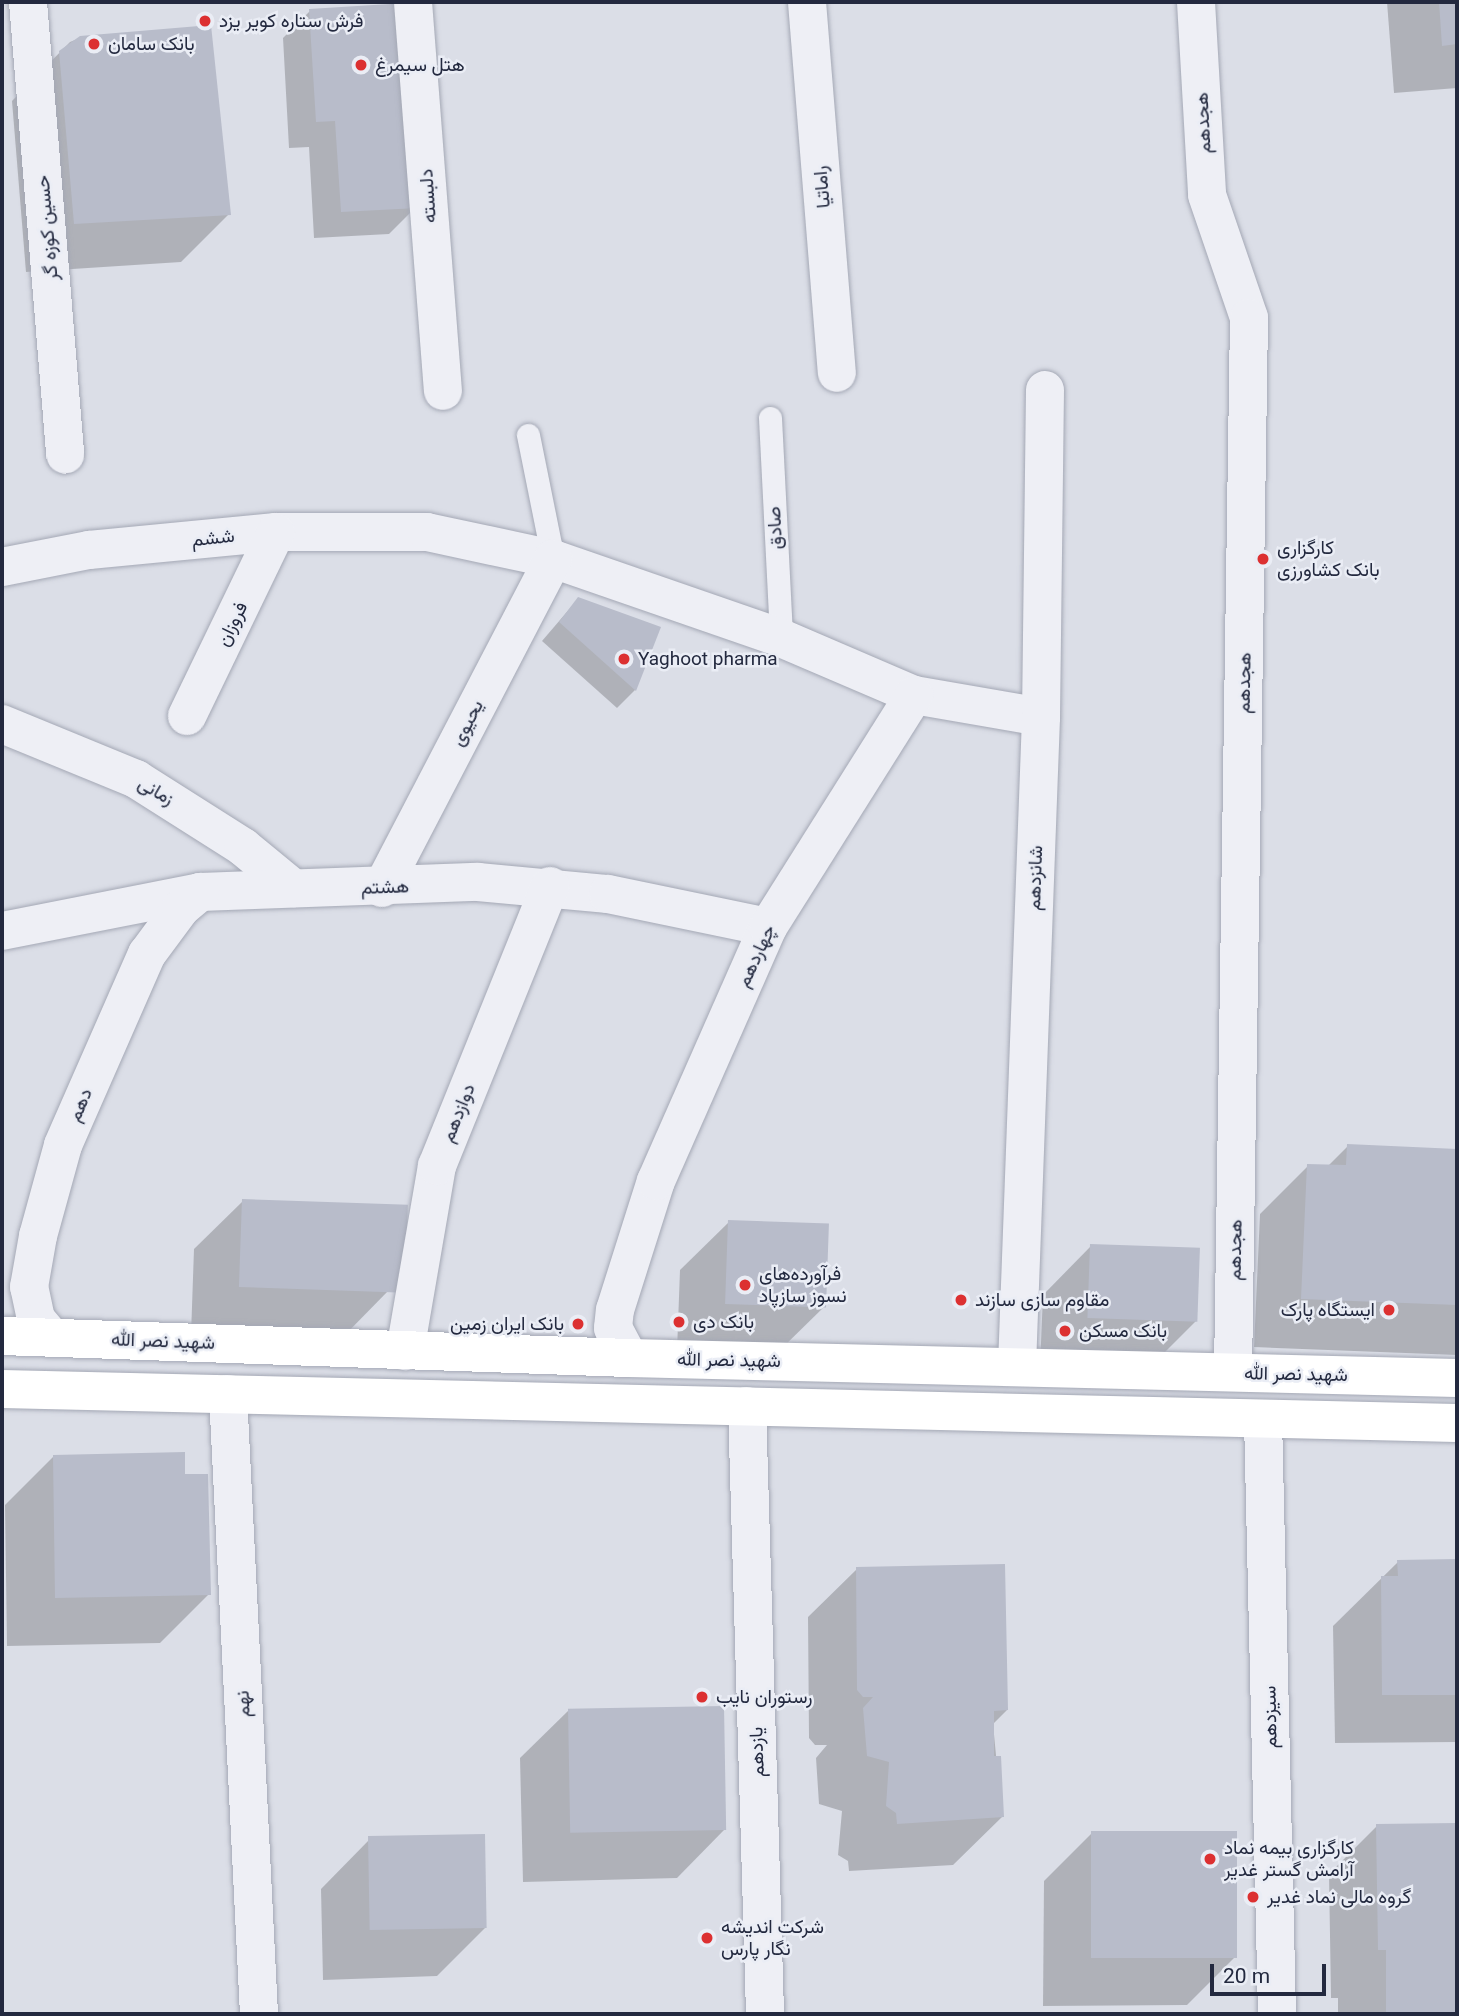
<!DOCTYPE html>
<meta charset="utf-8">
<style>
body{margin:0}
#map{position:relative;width:1459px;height:2016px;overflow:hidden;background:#dbdee7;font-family:Roboto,Vazirmatn,sans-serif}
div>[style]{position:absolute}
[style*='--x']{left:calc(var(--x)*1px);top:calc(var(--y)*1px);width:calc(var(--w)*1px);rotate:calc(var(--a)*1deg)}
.shadow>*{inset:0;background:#0003}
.building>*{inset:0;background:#b8bcca;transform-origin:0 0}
.roads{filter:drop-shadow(0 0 2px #a4a8b5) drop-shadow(0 0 2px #a4a8b5)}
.lane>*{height:23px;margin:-11.5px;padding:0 11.5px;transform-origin:11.5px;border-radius:11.5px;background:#eeeff5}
.street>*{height:38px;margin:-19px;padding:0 19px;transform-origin:19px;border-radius:19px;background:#eeeff5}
.secondary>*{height:38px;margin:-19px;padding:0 19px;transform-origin:19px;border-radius:19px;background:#fff}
.dots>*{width:19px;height:19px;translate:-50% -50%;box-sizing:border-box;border:4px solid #eaedf5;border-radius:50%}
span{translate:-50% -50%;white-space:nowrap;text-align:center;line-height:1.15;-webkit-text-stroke:5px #eaedf5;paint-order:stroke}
.poi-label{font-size:19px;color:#23293f}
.left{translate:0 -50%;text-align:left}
.right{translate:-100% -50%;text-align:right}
.street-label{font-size:19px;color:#23293f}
.frame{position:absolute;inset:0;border:4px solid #23293f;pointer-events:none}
.scale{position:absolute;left:1210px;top:1964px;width:116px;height:32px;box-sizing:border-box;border:4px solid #23293f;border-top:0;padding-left:9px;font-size:21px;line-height:24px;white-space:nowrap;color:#23293f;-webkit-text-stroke:5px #eaedf5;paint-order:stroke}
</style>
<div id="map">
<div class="shadow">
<i style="clip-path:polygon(1387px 2px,1457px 2px,1457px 88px,1394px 93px)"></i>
<i style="clip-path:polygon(310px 11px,416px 207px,389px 234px,314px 238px,309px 147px,289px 148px,283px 38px)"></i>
<i style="clip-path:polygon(80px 38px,229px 214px,181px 262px,26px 272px,12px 101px,70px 42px)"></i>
<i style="clip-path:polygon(578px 599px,659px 628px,635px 690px,617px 708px,542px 641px)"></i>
<i style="clip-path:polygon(1348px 1146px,1457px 1151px,1457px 1355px,1254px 1347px,1260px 1214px,1308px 1166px,1328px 1166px)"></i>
<i style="clip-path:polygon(243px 1201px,390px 1289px,342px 1338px,191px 1335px,194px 1249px)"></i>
<i style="clip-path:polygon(729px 1222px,825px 1306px,776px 1354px,677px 1351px,680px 1270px)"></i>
<i style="clip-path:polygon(1091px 1246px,1196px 1321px,1147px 1370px,1040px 1366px,1043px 1295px)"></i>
<i style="clip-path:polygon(53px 1457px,209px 1594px,160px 1643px,7px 1646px,5px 1505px)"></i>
<i style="clip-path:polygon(1457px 1561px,1457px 1742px,1335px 1743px,1333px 1626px,1398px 1562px)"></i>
<i style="clip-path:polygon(857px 1569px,1007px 1710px,993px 1724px,1002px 1817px,953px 1865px,849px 1871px,848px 1861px,838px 1855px,842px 1811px,819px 1804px,816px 1758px,827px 1745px,815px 1745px,809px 1738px,808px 1617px)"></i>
<i style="clip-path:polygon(569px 1710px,725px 1829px,677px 1878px,523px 1882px,520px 1758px)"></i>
<i style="clip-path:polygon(1457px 1824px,1457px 2014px,1338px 2014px,1338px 1998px,1331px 1998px,1329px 1874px,1377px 1826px)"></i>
<i style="clip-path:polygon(1092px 1833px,1235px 1957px,1187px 2005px,1043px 2006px,1044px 1881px)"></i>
<i style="clip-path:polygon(369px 1840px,486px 1927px,437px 1976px,323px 1980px,321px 1889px)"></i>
</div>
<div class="building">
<i style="clip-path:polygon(1439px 2px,1457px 2px,1457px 44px,1442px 46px)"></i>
<i style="clip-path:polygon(406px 3px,418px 208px,341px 212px,335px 121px,316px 122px,309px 9px)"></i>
<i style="clip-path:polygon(211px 25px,231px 215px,74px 224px,59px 51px,80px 36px)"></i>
<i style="clip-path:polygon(578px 597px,661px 627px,636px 691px,559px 622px)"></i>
<i style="clip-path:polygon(1347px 1144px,1457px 1149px,1457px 1305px,1301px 1299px,1307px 1164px,1346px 1165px)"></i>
<i style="left:242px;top:1199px;width:166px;height:88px;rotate:2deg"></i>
<i style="left:728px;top:1220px;width:101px;height:84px;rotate:2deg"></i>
<i style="left:1090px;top:1244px;width:110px;height:74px;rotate:2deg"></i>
<i style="clip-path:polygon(185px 1452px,185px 1474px,208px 1474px,211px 1595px,55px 1598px,53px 1455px)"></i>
<i style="clip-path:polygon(1457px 1559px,1457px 1695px,1382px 1695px,1381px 1576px,1398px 1576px,1397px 1560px)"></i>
<i style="clip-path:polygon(1005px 1564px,1008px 1710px,994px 1711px,994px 1756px,1001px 1756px,1004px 1817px,897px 1824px,896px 1813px,886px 1806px,889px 1762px,867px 1756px,863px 1708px,873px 1697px,863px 1697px,857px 1690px,856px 1567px)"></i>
<i style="left:724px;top:1706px;width:124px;height:156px;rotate:89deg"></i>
<i style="clip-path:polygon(1457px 1823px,1457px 2014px,1386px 2014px,1386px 1950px,1378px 1950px,1376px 1824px)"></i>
<i style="left:1091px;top:1831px;width:146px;height:127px"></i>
<i style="left:485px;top:1834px;width:94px;height:117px;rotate:89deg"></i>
</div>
<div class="roads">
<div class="lane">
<i style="--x:770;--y:418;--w:220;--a:87.1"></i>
<i style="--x:528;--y:435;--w:126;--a:78.6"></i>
</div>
<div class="street">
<i style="--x:28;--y:2;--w:454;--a:85.3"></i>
<i style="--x:413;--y:2;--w:390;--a:85.6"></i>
<i style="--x:807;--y:2;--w:372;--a:85.4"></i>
<i style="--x:1196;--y:2;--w:193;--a:86.7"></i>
<i style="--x:1207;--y:195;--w:130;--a:71.1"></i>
<i style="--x:1249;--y:318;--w:1054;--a:90.87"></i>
<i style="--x:2;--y:567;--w:89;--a:-11.1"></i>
<i style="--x:89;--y:550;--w:188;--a:-5.5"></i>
<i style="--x:276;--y:532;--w:151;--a:0"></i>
<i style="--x:427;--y:532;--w:129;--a:12.1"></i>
<i style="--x:553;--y:559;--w:241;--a:19.1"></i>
<i style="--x:781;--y:638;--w:145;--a:23.2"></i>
<i style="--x:914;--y:695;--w:129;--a:9.8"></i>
<i style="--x:187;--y:716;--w:204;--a:-64.2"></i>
<i style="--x:2;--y:724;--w:145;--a:22.3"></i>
<i style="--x:136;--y:779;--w:127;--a:32.4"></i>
<i style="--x:243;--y:847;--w:65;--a:39.4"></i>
<i style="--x:382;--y:888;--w:371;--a:-62.5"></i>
<i style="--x:2;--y:931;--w:202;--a:-11.1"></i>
<i style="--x:200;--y:892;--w:278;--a:-2.1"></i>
<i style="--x:478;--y:882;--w:131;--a:5.3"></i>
<i style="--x:608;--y:894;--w:163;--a:11.7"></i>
<i style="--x:52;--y:1338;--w:25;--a:-130"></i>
<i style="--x:36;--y:1319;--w:33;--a:-102"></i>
<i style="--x:29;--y:1287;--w:52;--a:-80"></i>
<i style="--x:38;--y:1236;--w:94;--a:-74.6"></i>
<i style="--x:63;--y:1145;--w:209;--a:-66.3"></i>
<i style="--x:147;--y:954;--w:57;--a:-53.5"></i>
<i style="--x:181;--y:908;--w:25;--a:-40"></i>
<i style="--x:405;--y:1351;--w:188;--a:-80.2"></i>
<i style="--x:437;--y:1166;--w:302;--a:-68"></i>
<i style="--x:629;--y:1358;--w:34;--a:-118"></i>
<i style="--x:613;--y:1328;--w:18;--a:-84"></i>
<i style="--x:615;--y:1310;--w:135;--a:-72.4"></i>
<i style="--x:656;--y:1181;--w:278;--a:-66.2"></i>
<i style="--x:768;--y:927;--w:274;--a:-57.8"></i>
<i style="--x:1017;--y:1366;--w:649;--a:-87.88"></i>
<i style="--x:1041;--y:717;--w:327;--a:-89.3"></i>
<i style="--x:228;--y:1394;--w:621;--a:87.14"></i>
<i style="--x:747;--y:1406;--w:608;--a:88.3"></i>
<i style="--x:1263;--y:1419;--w:595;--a:88.65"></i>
</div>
<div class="secondary">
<i style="--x:2;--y:1336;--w:627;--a:2.01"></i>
<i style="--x:629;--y:1358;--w:828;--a:1.38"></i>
<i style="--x:2;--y:1389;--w:1455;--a:1.34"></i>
</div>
</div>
<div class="dots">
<i style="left:205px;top:21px;background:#dc3031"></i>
<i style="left:94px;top:44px;background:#dc3031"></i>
<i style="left:361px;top:65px;background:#dc3031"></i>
<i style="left:1263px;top:559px;background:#dc3031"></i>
<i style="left:624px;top:659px;background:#dc3031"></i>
<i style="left:745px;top:1285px;background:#dc3031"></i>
<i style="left:961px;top:1300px;background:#dc3031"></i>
<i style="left:1389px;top:1310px;background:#dc3031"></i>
<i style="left:679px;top:1322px;background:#dc3031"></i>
<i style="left:578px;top:1324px;background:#dc3031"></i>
<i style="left:1065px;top:1331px;background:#dc3031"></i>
<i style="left:702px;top:1697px;background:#dc3031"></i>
<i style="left:1210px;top:1859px;background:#dc3031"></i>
<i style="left:1253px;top:1897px;background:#dc3031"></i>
<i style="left:707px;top:1938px;background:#dc3031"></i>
</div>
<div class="poi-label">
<span class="left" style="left:219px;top:21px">فرش ستاره کویر یزد</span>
<span class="left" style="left:108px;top:44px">بانک سامان</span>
<span class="left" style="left:375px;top:65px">هتل سیمرغ</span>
<span class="left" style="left:1277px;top:559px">کارگزاری<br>بانک کشاورزی</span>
<span class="left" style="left:638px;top:659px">Yaghoot pharma</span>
<span class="left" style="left:759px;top:1285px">فرآورده‌های<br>نسوز سازپاد</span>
<span class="left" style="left:975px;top:1300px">مقاوم سازی سازند</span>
<span class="right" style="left:1375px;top:1310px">ایستگاه پارک</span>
<span class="left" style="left:693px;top:1322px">بانک دی</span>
<span class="right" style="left:564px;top:1324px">بانک ایران زمین</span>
<span class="left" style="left:1079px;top:1331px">بانک مسکن</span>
<span class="left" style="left:716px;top:1697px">رستوران نایب</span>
<span class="left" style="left:1224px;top:1859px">کارگزاری بیمه نماد<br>آرامش گستر غدیر</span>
<span class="left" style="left:1267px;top:1897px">گروه مالی نماد غدیر</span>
<span class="left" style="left:721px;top:1938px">شرکت اندیشه<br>نگار پارس</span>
</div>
<div class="street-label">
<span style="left:1203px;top:123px;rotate:-93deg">هجدهم</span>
<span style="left:822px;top:187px;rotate:-95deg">راماتیا</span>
<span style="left:428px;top:196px;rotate:-94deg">دلبسته</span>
<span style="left:47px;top:228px;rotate:-95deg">حسین کوزه گر</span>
<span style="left:775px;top:528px;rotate:-93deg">صادق</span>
<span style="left:213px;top:538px;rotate:-6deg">ششم</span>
<span style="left:232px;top:624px;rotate:-64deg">فروزان</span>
<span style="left:1244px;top:683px;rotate:-89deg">هجدهم</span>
<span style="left:467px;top:723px;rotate:-63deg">یحیوی</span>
<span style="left:156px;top:791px;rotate:30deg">زمانی</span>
<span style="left:1035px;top:878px;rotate:-88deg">شانزدهم</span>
<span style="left:385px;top:887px;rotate:-2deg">هشتم</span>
<span style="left:756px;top:956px;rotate:-65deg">چهاردهم</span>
<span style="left:80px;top:1105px;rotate:-67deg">دهم</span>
<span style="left:458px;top:1113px;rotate:-68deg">دوازدهم</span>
<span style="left:1235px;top:1250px;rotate:-89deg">هجدهم</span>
<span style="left:163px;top:1341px;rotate:2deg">شهید نصر الله</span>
<span style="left:729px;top:1360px;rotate:1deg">شهید نصر الله</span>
<span style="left:1296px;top:1374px;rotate:1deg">شهید نصر الله</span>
<span style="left:243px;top:1704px;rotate:-93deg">نهم</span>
<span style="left:1270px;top:1717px;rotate:-91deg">سیزدهم</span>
<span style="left:757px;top:1752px;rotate:-92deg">یازدهم</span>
</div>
<div class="frame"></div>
<div class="scale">20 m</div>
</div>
